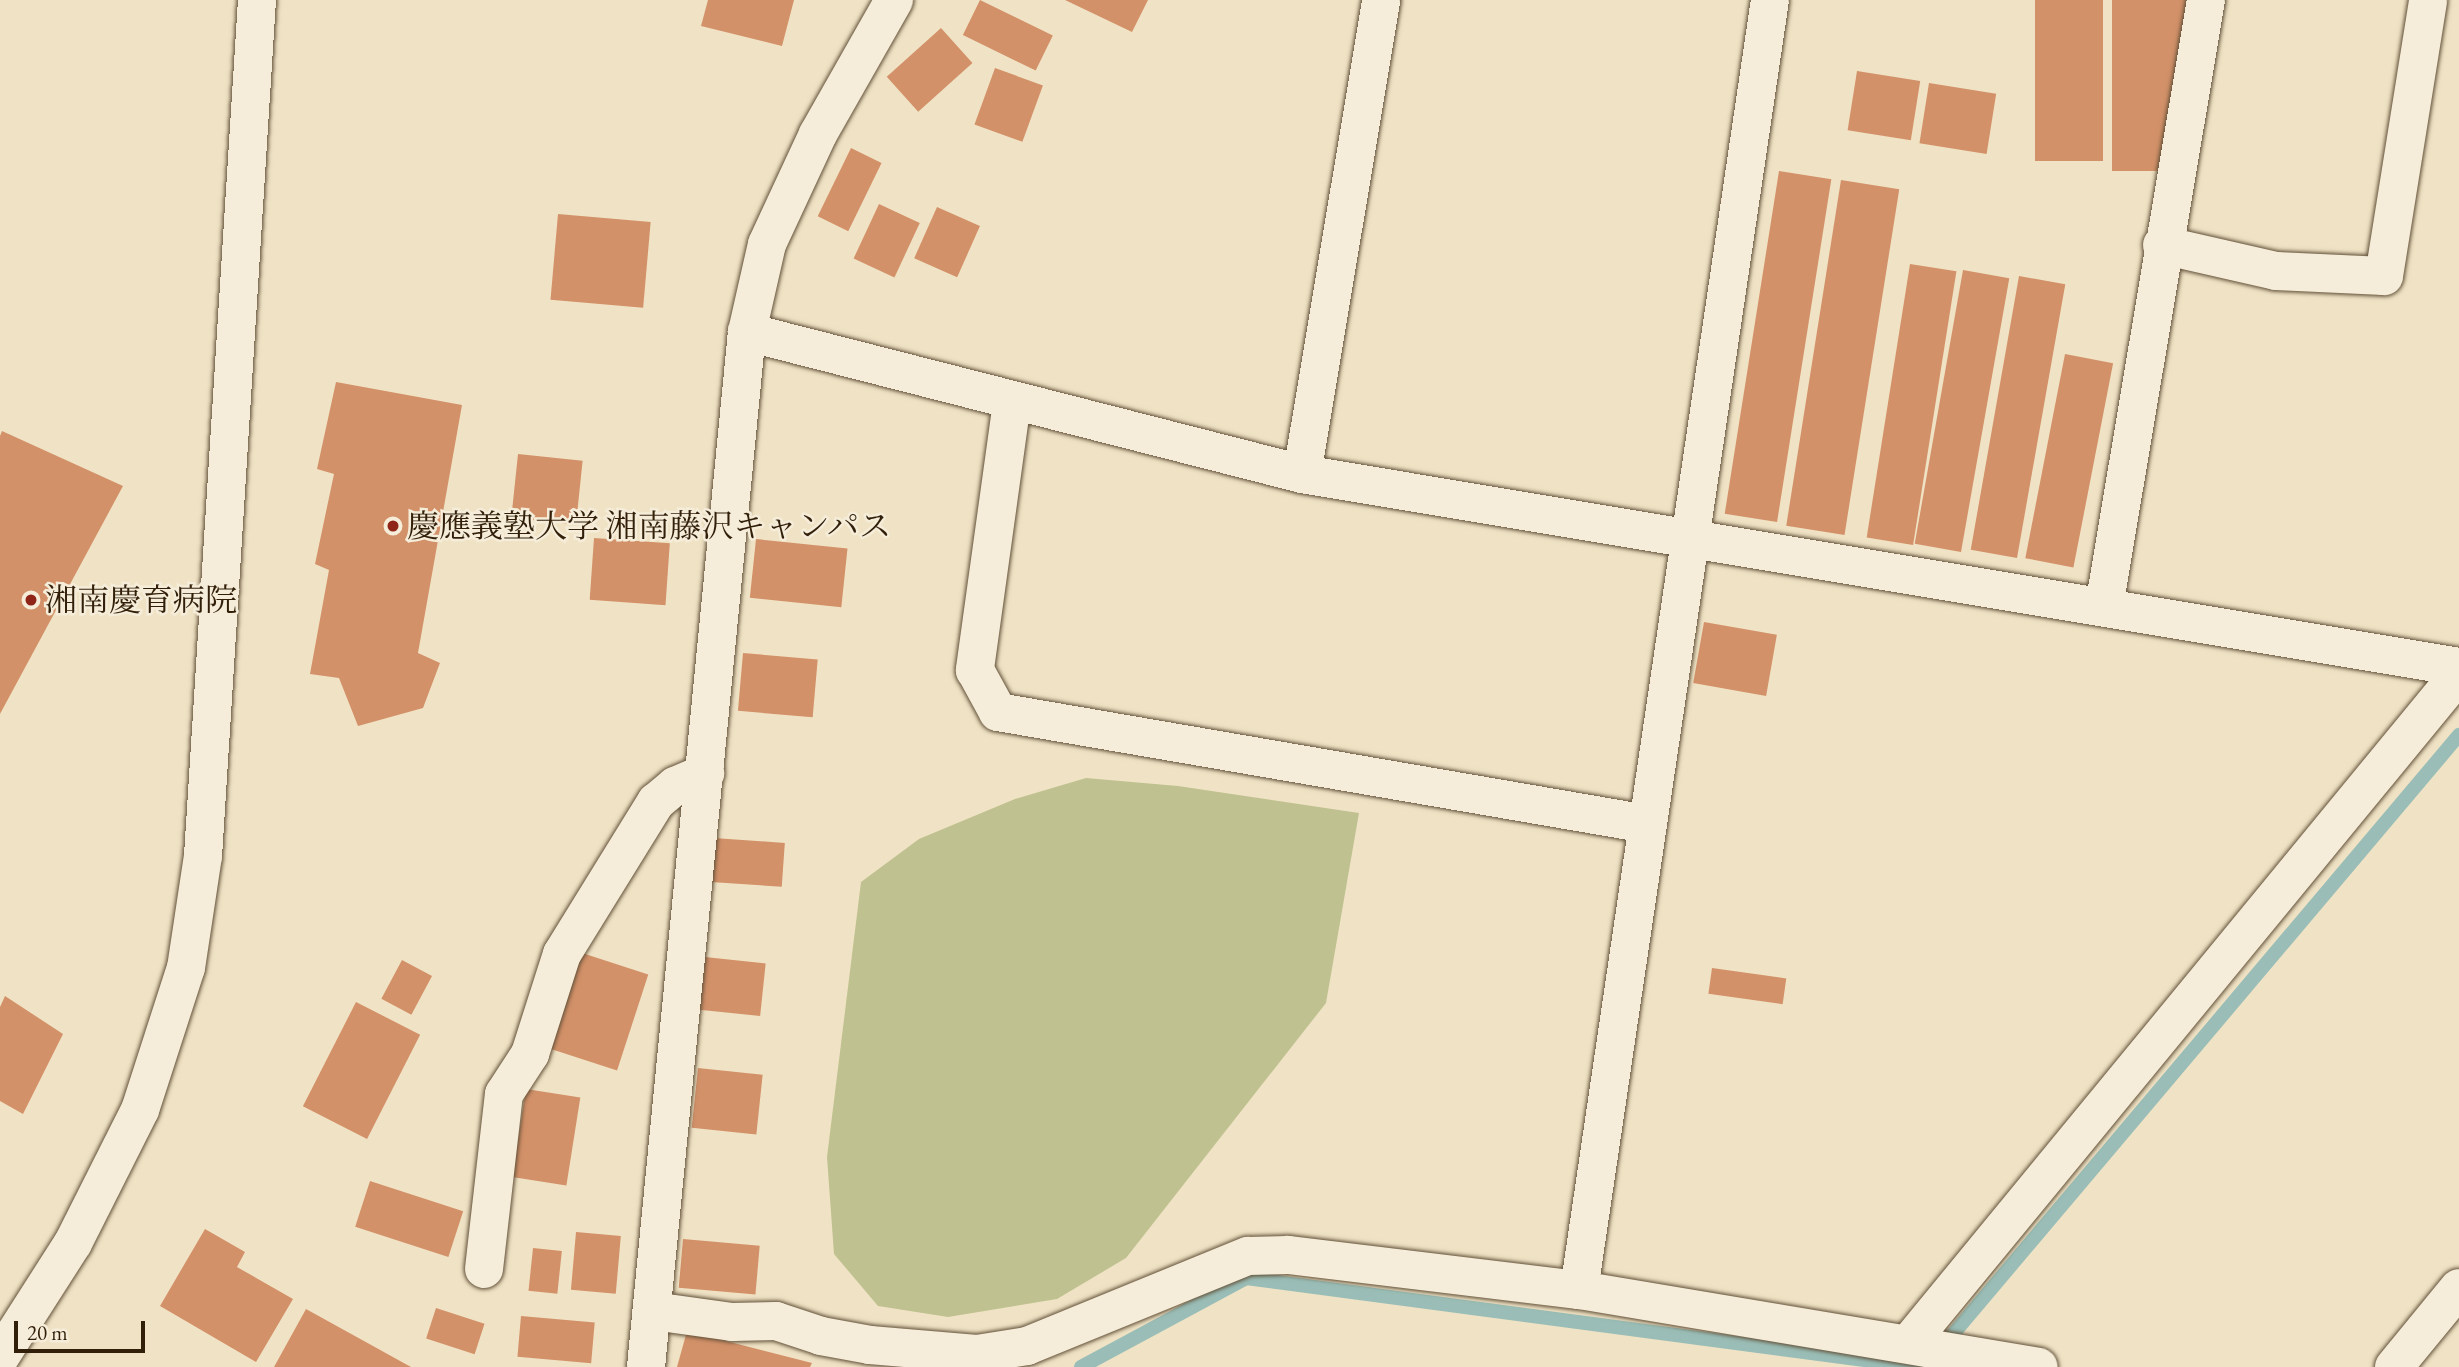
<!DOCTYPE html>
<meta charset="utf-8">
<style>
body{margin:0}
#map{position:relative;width:2459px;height:1367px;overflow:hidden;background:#f0e3c5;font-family:"EB Garamond","Noto Serif JP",serif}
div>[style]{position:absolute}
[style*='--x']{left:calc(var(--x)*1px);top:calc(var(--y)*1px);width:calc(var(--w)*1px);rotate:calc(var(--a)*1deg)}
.green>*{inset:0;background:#c0c190}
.stream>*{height:14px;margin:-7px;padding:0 7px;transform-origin:7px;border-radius:7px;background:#9abeb7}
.building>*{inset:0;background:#d39169;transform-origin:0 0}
.roads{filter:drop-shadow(0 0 2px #615038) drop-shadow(0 0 2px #615038)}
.minor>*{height:38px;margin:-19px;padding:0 19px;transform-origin:19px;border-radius:19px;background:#f5edd9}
.tertiary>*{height:38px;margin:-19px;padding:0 19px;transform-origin:19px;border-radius:19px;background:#f5edd9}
.dots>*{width:19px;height:19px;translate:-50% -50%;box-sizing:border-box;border:4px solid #f5edd9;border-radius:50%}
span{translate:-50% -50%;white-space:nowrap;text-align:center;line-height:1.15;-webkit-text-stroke:5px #f5edd9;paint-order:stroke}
.poi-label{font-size:32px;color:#311f09}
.left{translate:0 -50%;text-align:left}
.scale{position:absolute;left:14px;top:1321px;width:131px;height:32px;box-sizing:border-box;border:4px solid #311f09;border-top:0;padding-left:9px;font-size:21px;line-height:24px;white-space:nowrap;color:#311f09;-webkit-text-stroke:5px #f5edd9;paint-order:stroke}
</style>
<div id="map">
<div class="green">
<i style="clip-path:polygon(1086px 778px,1178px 786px,1359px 813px,1326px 1003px,1126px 1258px,1057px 1299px,948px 1317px,878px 1306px,834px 1254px,827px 1157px,861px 882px,919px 839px,1015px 799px)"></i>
</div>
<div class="stream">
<i style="--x:1943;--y:1346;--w:800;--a:-49.82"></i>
<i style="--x:1081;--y:1367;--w:187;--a:-28.3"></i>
<i style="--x:1246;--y:1278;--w:677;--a:7.56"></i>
</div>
<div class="building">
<i style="clip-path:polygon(708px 0,794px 0,782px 46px,701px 26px)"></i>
<i style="left:980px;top:0;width:81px;height:39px;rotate:26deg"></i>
<i style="clip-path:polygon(1065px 0,1148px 0,1132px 32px)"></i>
<i style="left:2035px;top:0;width:68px;height:161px"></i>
<i style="left:2112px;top:0;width:74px;height:171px"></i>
<i style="left:941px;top:28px;width:47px;height:73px;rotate:48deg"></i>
<i style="left:995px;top:68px;width:51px;height:60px;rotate:20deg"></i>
<i style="left:1857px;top:71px;width:64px;height:60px;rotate:9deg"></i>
<i style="left:1929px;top:83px;width:68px;height:61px;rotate:9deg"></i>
<i style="left:851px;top:148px;width:34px;height:76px;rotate:26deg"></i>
<i style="left:1779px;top:171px;width:53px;height:347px;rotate:9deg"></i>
<i style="left:1841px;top:180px;width:59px;height:350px;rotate:9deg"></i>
<i style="left:879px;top:204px;width:45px;height:60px;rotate:25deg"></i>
<i style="left:937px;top:207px;width:47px;height:56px;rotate:24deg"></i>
<i style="left:558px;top:214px;width:93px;height:86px;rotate:5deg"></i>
<i style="left:1910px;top:264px;width:47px;height:277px;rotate:9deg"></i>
<i style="left:1963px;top:270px;width:47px;height:278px;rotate:10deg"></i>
<i style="left:2019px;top:276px;width:47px;height:278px;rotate:10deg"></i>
<i style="left:2065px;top:354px;width:49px;height:208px;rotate:11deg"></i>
<i style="clip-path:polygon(336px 382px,462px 405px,418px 653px,440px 663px,423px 708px,358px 726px,339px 678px,310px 674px,329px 570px,315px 564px,334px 474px,317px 469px)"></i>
<i style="clip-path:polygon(2px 431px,123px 486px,0 714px,0 436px)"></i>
<i style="left:518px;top:454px;width:65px;height:64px;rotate:6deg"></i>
<i style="left:594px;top:538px;width:76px;height:62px;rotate:4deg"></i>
<i style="left:756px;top:539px;width:92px;height:59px;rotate:6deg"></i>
<i style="left:1704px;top:622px;width:74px;height:62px;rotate:10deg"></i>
<i style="left:743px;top:653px;width:75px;height:58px;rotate:5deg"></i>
<i style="left:714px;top:838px;width:71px;height:44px;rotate:4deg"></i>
<i style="left:576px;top:951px;width:76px;height:101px;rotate:18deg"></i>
<i style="left:705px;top:957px;width:61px;height:53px;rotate:6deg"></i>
<i style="left:402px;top:960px;width:34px;height:44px;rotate:28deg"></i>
<i style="left:1712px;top:968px;width:75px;height:26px;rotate:8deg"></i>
<i style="clip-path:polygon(5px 996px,63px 1034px,23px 1114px,0 1101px,0 1007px)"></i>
<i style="left:356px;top:1002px;width:72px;height:117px;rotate:27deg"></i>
<i style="left:698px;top:1068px;width:65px;height:60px;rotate:6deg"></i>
<i style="left:526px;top:1089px;width:55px;height:89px;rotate:9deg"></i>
<i style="left:370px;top:1181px;width:98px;height:48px;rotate:18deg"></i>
<i style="clip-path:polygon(205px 1229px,245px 1252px,237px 1267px,293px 1299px,256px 1362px,160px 1306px)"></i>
<i style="left:576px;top:1232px;width:45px;height:58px;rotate:5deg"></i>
<i style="left:683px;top:1239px;width:77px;height:49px;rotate:5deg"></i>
<i style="left:533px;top:1248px;width:29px;height:43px;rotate:6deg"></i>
<i style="left:436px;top:1308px;width:51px;height:32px;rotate:18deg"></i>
<i style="clip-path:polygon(306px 1309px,411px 1367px,274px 1367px)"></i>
<i style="left:521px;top:1316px;width:74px;height:41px;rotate:5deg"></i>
<i style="clip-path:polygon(687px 1331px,812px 1363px,810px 1367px,677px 1367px)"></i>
</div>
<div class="roads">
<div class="minor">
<i style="--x:2162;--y:245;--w:117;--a:12.8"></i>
<i style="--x:2276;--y:271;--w:108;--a:2.7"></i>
<i style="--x:2384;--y:276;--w:279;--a:-80.9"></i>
<i style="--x:747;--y:332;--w:573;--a:14.35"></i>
<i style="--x:1302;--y:474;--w:1173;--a:9.47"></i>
<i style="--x:1012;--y:402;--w:271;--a:97.9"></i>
<i style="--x:975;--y:670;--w:48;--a:61.3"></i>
<i style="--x:998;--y:712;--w:659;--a:9.79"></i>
<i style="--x:1302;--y:474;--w:481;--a:-80.5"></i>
<i style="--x:2104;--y:607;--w:616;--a:-80.46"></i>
<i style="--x:484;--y:1269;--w:176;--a:-83.5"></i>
<i style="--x:504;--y:1094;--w:48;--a:-57"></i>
<i style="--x:530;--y:1054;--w:105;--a:-72.3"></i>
<i style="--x:562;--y:954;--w:179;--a:-58.3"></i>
<i style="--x:656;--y:802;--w:25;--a:-40"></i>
<i style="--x:675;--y:786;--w:33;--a:-23"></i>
<i style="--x:1579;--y:1290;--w:1304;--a:-81.58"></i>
<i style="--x:653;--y:1311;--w:80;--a:7.9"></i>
<i style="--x:732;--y:1322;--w:44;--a:-1.3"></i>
<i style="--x:776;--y:1321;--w:47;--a:18.4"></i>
<i style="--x:821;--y:1336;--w:50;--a:10.4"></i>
<i style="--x:870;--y:1345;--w:107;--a:4.8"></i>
<i style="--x:977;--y:1354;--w:51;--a:-9.1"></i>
<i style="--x:1027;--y:1346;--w:239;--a:-22.2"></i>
<i style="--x:1248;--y:1256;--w:40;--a:-1.4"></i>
<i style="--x:1288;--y:1255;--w:293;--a:6.9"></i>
<i style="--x:1579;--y:1290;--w:466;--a:9.5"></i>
<i style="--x:1909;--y:1343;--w:866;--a:-50.58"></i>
<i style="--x:0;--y:1357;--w:135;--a:-57.4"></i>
<i style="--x:73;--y:1243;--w:149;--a:-63.3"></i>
<i style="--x:140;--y:1110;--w:149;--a:-72.1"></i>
<i style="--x:186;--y:968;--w:113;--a:-81.4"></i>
<i style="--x:203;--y:856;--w:858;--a:-86.39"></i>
<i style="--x:2394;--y:1367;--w:102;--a:-50.6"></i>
</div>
<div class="tertiary">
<i style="--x:646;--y:1367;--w:1040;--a:-84.43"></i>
<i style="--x:747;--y:332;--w:90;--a:-77.2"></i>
<i style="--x:767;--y:244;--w:121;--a:-65.1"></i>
<i style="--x:818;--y:134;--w:154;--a:-60.4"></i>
</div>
</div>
<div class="dots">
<i style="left:393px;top:526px;background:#8f2418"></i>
<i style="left:31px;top:600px;background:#8f2418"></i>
</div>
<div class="poi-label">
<span class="left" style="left:407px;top:526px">慶應義塾大学 湘南藤沢キャンパス</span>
<span class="left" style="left:45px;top:600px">湘南慶育病院</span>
</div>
<div class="scale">20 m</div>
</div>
